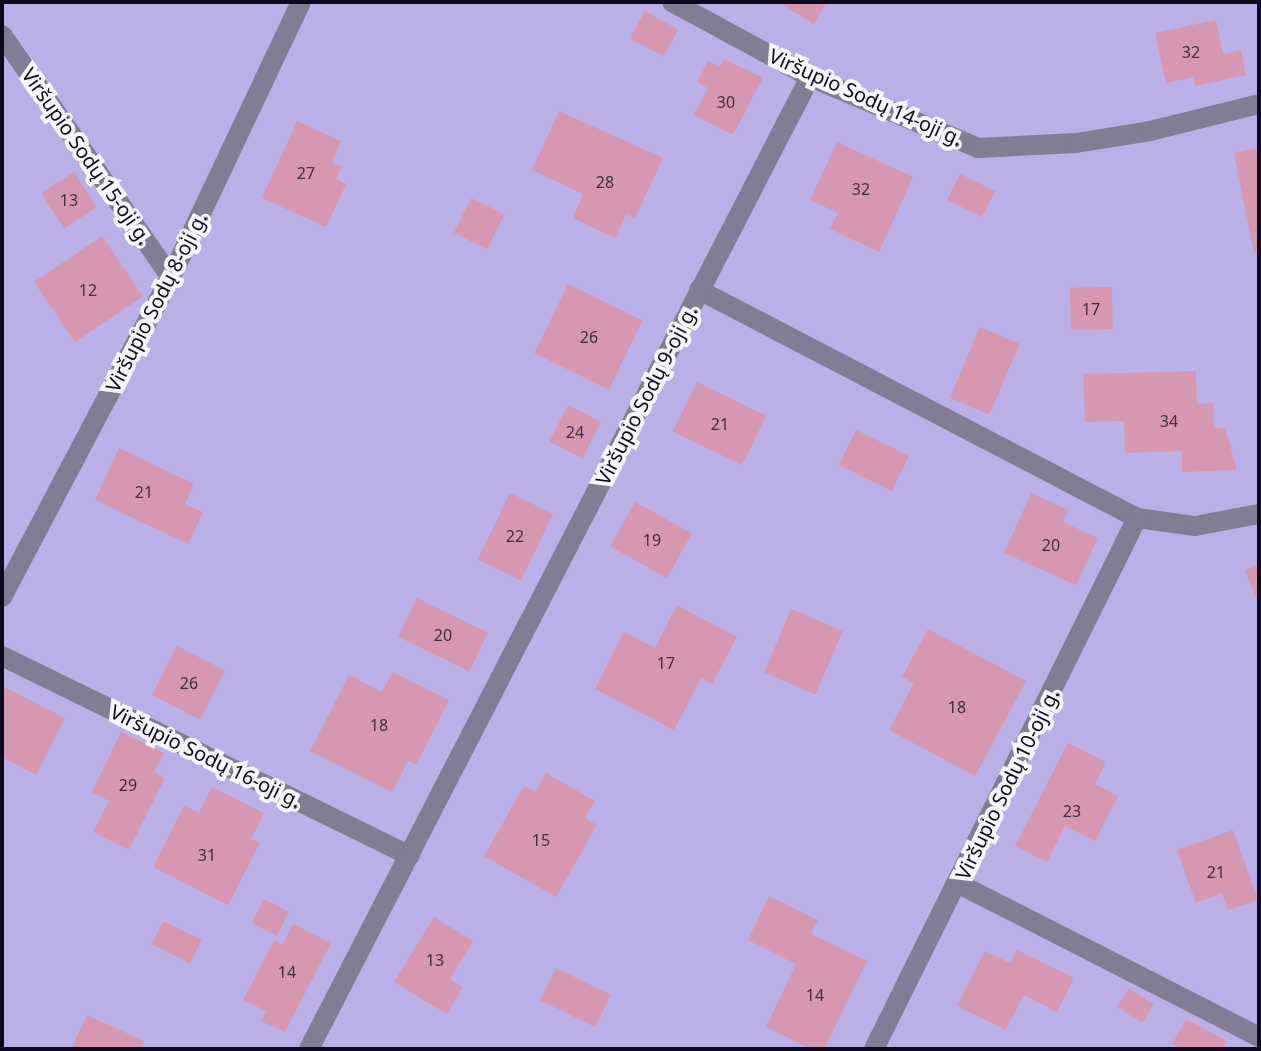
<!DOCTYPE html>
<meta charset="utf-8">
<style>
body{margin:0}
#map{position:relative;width:1261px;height:1051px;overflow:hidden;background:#d8cffc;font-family:"Noto Sans",sans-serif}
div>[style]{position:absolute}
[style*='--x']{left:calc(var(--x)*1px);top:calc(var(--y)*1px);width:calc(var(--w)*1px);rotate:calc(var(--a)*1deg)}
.green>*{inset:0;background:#bbafe7;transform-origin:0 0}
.building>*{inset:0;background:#d698b0;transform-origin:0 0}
.minor>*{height:20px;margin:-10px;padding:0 10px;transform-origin:10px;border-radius:10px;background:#827d95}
span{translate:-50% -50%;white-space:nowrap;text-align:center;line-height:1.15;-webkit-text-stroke:8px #f7f6fc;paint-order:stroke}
.number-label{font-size:16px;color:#402d41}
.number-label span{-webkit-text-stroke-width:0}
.street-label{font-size:20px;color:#0e091c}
.frame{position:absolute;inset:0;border:4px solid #0e091c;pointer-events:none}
</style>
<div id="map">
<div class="green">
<i style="left:2px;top:2px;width:1257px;height:1047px"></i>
</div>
<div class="building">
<i style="clip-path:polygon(778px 2px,827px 2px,814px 24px)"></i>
<i style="left:645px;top:11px;width:38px;height:31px;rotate:29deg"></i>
<i style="clip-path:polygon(1216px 20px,1223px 54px,1241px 50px,1246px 75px,1195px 86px,1193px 77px,1166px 83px,1155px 33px)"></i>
<i style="clip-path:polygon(724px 59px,763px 78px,733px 135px,694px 115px,708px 88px,697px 82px,708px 61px,720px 67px)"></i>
<i style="clip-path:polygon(559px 111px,663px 158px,635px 218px,626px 214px,615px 238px,573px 218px,583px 194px,532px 170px)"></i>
<i style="clip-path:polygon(297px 121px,341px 141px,332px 162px,342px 167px,336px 179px,346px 184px,326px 227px,262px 198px)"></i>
<i style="clip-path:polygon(837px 142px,913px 177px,879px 252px,830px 229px,838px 213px,810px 200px)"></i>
<i style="clip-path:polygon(1259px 148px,1259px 252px,1254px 253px,1234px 153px)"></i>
<i style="left:74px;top:172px;width:42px;height:39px;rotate:57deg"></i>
<i style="left:960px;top:174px;width:39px;height:29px;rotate:26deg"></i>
<i style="left:471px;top:198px;width:37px;height:39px;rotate:26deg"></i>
<i style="left:102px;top:236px;width:73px;height:82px;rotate:56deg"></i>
<i style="left:568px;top:284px;width:83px;height:77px;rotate:26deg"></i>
<i style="left:1112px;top:287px;width:42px;height:42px;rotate:89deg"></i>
<i style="left:980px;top:327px;width:43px;height:77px;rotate:23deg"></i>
<i style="clip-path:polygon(1196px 371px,1197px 404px,1213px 403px,1214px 428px,1225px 428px,1237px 470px,1182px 472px,1182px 451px,1125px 453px,1124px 421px,1085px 422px,1083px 374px)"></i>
<i style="left:697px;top:382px;width:77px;height:55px;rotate:26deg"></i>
<i style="left:568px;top:405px;width:37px;height:41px;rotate:27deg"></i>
<i style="left:856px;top:430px;width:59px;height:39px;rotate:26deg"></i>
<i style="clip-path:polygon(119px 448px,194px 484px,185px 504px,203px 512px,188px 544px,95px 500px)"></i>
<i style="left:510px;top:493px;width:48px;height:74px;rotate:26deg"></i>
<i style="clip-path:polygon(1031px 493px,1068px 510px,1063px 522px,1098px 538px,1076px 585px,1004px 553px)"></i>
<i style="left:635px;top:502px;width:65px;height:51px;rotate:29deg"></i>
<i style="clip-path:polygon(1259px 564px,1259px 605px,1245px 570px)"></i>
<i style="left:417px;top:598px;width:79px;height:43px;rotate:26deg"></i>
<i style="clip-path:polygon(677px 605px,737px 637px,712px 684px,701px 678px,674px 730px,595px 689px,624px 632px,655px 648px)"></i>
<i style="left:791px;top:609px;width:56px;height:69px;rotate:23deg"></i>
<i style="clip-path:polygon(928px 629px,1026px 681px,975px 776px,889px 730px,914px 683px,902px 677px)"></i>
<i style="left:177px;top:646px;width:54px;height:55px;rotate:27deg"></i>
<i style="clip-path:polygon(393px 672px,449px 700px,416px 765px,408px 761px,392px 792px,310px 751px,349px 675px,382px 692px)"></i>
<i style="clip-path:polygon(2px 686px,65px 718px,36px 775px,2px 757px)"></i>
<i style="clip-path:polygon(121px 732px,164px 753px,154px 772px,165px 778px,129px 850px,93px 832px,109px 801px,92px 792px)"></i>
<i style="clip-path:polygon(1068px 743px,1106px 762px,1095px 784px,1118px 796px,1095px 841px,1065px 826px,1047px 862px,1015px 846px)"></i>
<i style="clip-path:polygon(546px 773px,595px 801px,585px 818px,597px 825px,556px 897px,484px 856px,524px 786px,535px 792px)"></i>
<i style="clip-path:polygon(212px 787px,264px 813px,251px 839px,260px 843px,228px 905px,153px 867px,184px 805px,199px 813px)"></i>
<i style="clip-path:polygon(1233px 830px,1258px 900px,1228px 910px,1222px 893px,1196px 903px,1177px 850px)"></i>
<i style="clip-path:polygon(769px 896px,818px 920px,811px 934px,867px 961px,824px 1049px,811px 1049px,766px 1027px,796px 964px,748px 940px)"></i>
<i style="left:264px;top:899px;width:28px;height:27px;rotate:27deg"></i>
<i style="clip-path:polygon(434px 917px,473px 941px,450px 979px,463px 987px,447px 1014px,394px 982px)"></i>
<i style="left:163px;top:921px;width:43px;height:26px;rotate:26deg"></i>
<i style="clip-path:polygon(293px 924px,331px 943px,285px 1032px,261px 1021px,266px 1011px,243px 1000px,274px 941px,282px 945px)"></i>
<i style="clip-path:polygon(1017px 950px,1074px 978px,1057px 1012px,1024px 995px,1006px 1030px,957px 1006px,985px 951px,1010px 963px)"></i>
<i style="left:556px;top:968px;width:61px;height:36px;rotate:26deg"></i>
<i style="left:1129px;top:988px;width:30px;height:22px;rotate:33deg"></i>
<i style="clip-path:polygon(87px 1015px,144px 1041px,140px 1049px,71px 1049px)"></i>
<i style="clip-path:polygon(1186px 1019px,1227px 1041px,1223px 1049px,1181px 1049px,1172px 1044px)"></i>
</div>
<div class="minor">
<i style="--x:672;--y:2;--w:157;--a:28.5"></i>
<i style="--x:810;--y:77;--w:182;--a:22.9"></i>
<i style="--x:978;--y:148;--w:98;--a:-2.9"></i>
<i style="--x:1076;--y:143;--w:75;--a:-9.2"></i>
<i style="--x:1150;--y:131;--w:112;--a:-13.9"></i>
<i style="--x:2;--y:35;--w:295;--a:55.1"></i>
<i style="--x:699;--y:290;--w:494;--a:27.5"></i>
<i style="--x:1137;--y:518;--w:59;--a:7.9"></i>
<i style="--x:1195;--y:526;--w:65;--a:-10.6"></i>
<i style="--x:2;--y:597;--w:362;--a:-62.2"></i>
<i style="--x:171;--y:277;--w:304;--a:-64.7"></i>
<i style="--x:2;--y:656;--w:454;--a:26.1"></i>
<i style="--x:959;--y:884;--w:337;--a:27"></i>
<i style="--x:309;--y:1049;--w:1094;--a:-62.73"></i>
<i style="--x:874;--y:1049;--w:593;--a:-63.65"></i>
</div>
<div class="number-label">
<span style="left:1191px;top:52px">32</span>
<span style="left:726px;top:102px">30</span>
<span style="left:306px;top:173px">27</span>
<span style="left:605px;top:182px">28</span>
<span style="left:861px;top:189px">32</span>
<span style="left:69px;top:200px">13</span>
<span style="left:88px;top:290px">12</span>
<span style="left:1091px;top:309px">17</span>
<span style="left:589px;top:337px">26</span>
<span style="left:1169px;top:421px">34</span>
<span style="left:720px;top:424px">21</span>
<span style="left:575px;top:432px">24</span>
<span style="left:144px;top:492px">21</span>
<span style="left:515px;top:536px">22</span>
<span style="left:652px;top:540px">19</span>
<span style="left:1051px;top:545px">20</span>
<span style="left:443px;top:635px">20</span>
<span style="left:666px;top:663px">17</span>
<span style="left:189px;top:683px">26</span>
<span style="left:957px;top:707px">18</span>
<span style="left:379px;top:725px">18</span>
<span style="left:128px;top:785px">29</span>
<span style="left:1072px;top:811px">23</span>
<span style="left:541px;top:840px">15</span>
<span style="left:207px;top:855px">31</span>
<span style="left:1216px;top:872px">21</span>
<span style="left:435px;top:960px">13</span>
<span style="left:287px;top:972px">14</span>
<span style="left:815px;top:995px">14</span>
</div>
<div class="street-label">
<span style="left:866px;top:97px;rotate:24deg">Viršupio Sodų 14-oji g.</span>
<span style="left:87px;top:156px;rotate:55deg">Viršupio Sodų 15-oji g.</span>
<span style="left:156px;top:302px;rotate:-63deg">Viršupio Sodų 8-oji g.</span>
<span style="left:646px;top:395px;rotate:-63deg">Viršupio Sodų 9-oji g.</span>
<span style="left:206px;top:756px;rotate:26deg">Viršupio Sodų 16-oji g.</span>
<span style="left:1007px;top:784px;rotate:-64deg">Viršupio Sodų 10-oji g.</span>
</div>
<div class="frame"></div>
</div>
